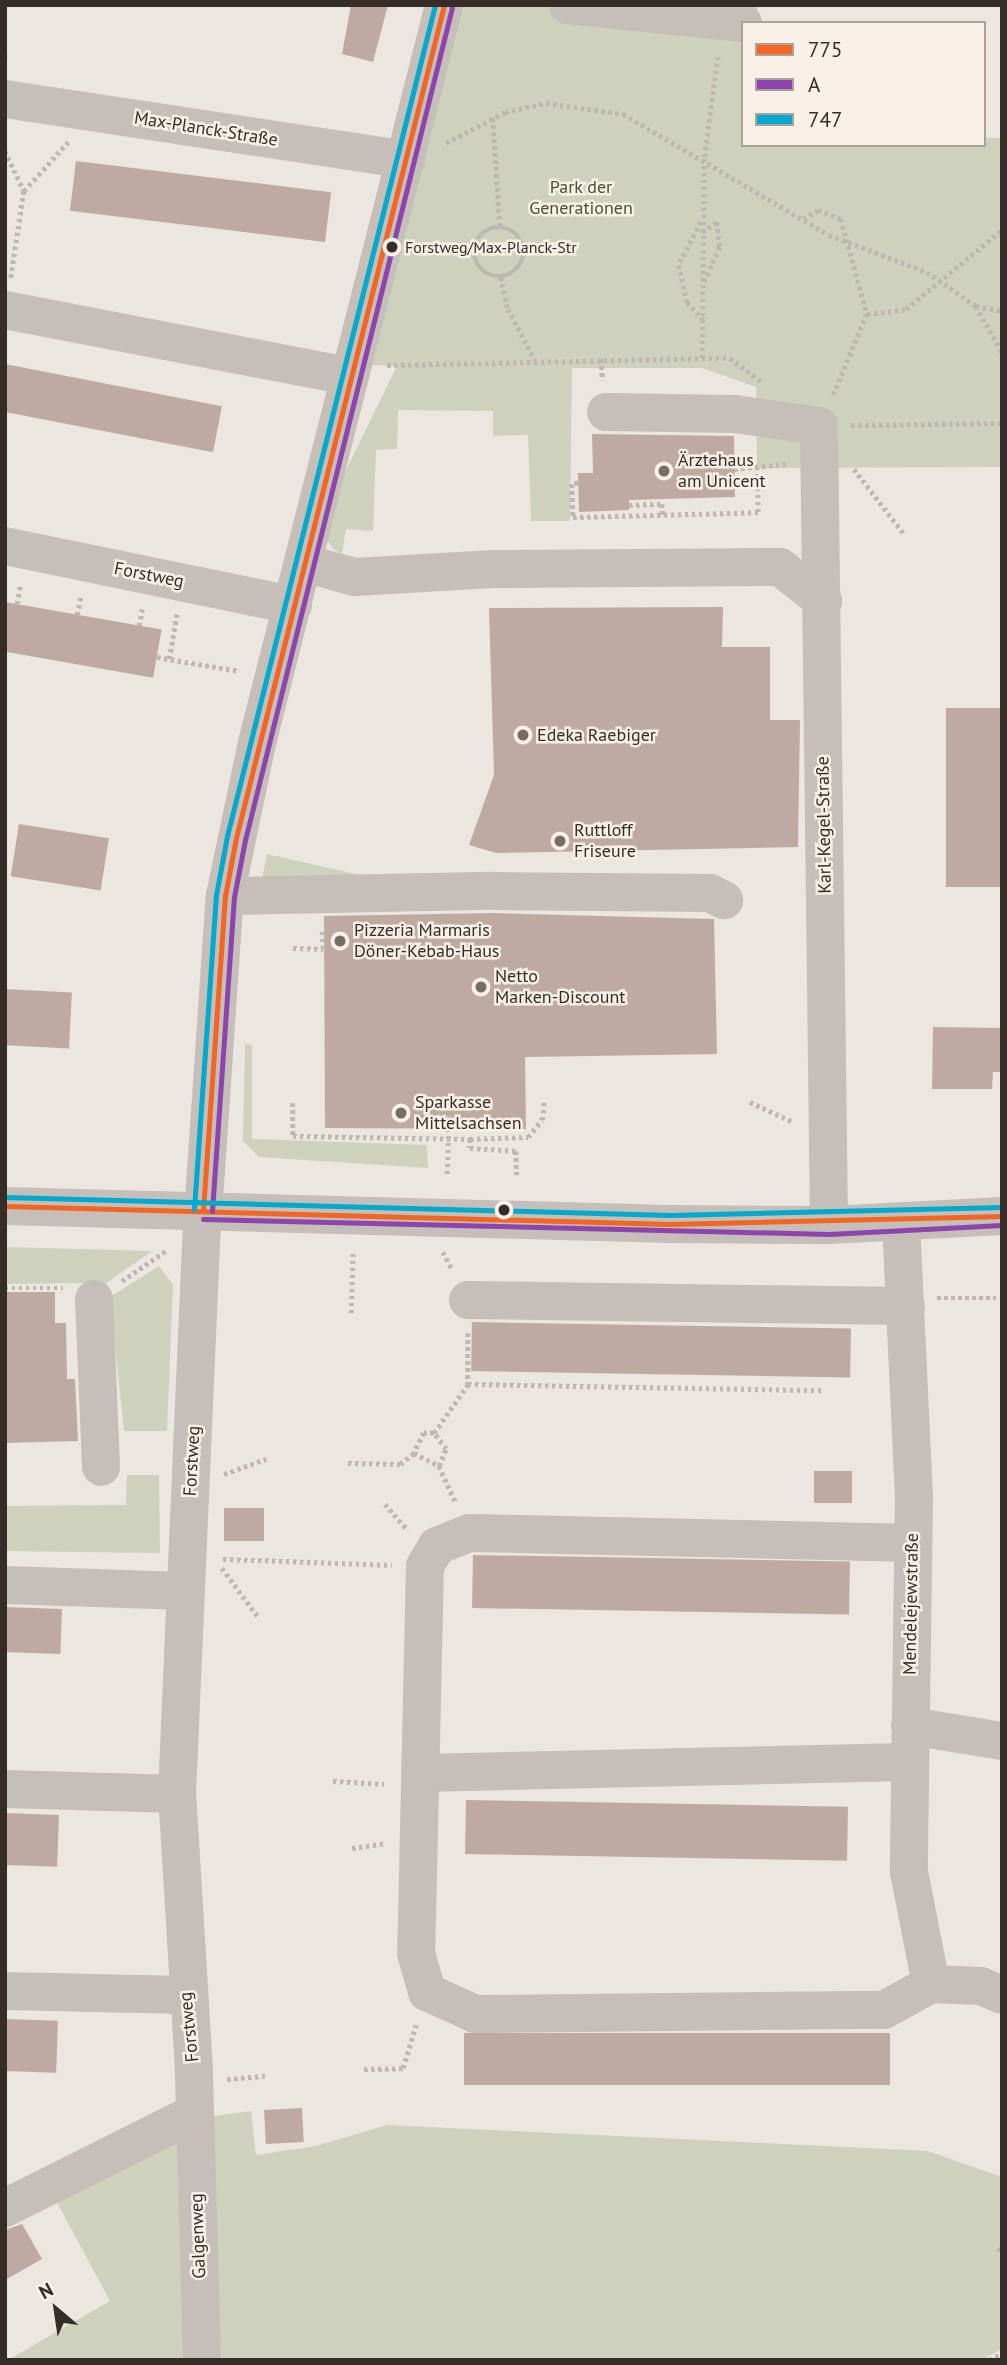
<!DOCTYPE html>
<meta charset="utf-8">
<style>
body{margin:0}
#map{position:relative;width:1007px;height:2365px;overflow:hidden;background:#ece6e0;font-family:"PT Sans",sans-serif}
div>[style]{position:absolute}
[style*='--x']{left:calc(var(--x)*1px);top:calc(var(--y)*1px);width:calc(var(--w)*1px);rotate:calc(var(--a)*1deg)}
.green>*{inset:0;background:#ced1bb}
.building>*{inset:0;background:#bfaaa2;transform-origin:0 0}
.path>*{height:4.5px;margin-top:-2.25px;transform-origin:0;background:repeating-linear-gradient(90deg,#beb7b2 0 3.5px,transparent 0 7px)}
.path>.ring{margin:-2.25px;padding:0;box-sizing:content-box;background:none;border:4.5px solid #beb7b2;border-radius:50%}
.minor>*{height:38px;margin:-19px;padding:0 19px;transform-origin:19px;border-radius:19px;background:#c5beb9}
.bus-1>*{height:5px;margin:-2.5px;padding:0 2.5px;transform-origin:2.5px;border-radius:2.5px;background:#f26522}
.bus-2>*{height:5px;margin:-2.5px;padding:0 2.5px;transform-origin:2.5px;border-radius:2.5px;background:#8e44ad}
.bus-3>*{height:5px;margin:-2.5px;padding:0 2.5px;transform-origin:2.5px;border-radius:2.5px;background:#00a9ce}
.dots>*{width:19px;height:19px;translate:-50% -50%;box-sizing:border-box;border:4px solid #f9f0e7;border-radius:50%}
span{translate:-50% -50%;white-space:nowrap;text-align:center;line-height:1.15;-webkit-text-stroke:5px #f9f0e7;paint-order:stroke}
.bus-label{font-size:16px;color:#362c28}
.left{translate:0 -50%;text-align:left}
.street-label{font-size:18px;color:#362c28}
.park-label{font-size:18px;color:#46532c}
.poi-label{font-size:18px;color:#362c28}
.frame{position:absolute;inset:0;border:7px solid #362c28;pointer-events:none}
.legend{position:absolute;left:741px;top:21px;width:245px;height:126px;box-sizing:border-box;background:#f9f0e7;border:2px solid #aba29b;margin:0;padding:9px 12px;list-style:none;font-size:21px;color:#362c28}
.legend li{display:flex;align-items:center;gap:14px;height:35px}
.legend b{width:35px;border:2px solid #aba29b}
.north{position:absolute;left:21px;top:2274px;width:70px;height:70px;-webkit-text-stroke:5px #f9f0e7;paint-order:stroke;rotate:331deg;font-size:19px;font-weight:700;line-height:28px;text-align:center;color:#362c28}
.north::after{content:'';display:block;margin:auto;width:24px;height:32px;background:#362c28;clip-path:polygon(50% 0,100% 100%,50% 72%,0 100%)}
</style>
<div id="map">
<div class="green">
<i style="clip-path:polygon(456px 5px,758px 5px,755px 23px,743px 23px,743px 145px,984px 145px,984px 138px,1002px 138px,1002px 467px,757px 468px,756px 387px,702px 368px,572px 368px,570px 521px,531px 521px,528px 435px,493px 436px,493px 411px,398px 410px,397px 449px,376px 450px,373px 531px,346px 529px,342px 554px,333px 549px,327px 540px,327px 509px,397px 366px,370px 365px)"></i>
<i style="clip-path:polygon(267px 854px,360px 875px,261px 885px)"></i>
<i style="clip-path:polygon(245px 1044px,252px 1045px,252px 1139px,427px 1145px,428px 1168px,259px 1157px,243px 1141px)"></i>
<i style="clip-path:polygon(5px 1247px,152px 1251px,95px 1291px,84px 1283px,5px 1284px)"></i>
<i style="clip-path:polygon(159px 1266px,173px 1285px,167px 1431px,124px 1431px,110px 1297px)"></i>
<i style="clip-path:polygon(127px 1475px,159px 1475px,160px 1553px,5px 1551px,5px 1506px,126px 1505px)"></i>
<i style="clip-path:polygon(251px 2111px,256px 2155px,316px 2146px,387px 2125px,928px 2151px,1002px 2177px,1002px 2349px,981px 2360px,8px 2360px,110px 2301px,53px 2195px,207px 2117px)"></i>
</div>
<div class="building">
<i style="clip-path:polygon(351px 5px,388px 5px,373px 62px,342px 54px)"></i>
<i style="left:76px;top:161px;width:257px;height:50px;rotate:7deg"></i>
<i style="left:5px;top:364px;width:221px;height:47px;rotate:11deg"></i>
<i style="clip-path:polygon(592px 434px,734px 436px,735px 497px,629px 500px,629px 510px,579px 512px,578px 473px,593px 473px)"></i>
<i style="left:5px;top:602px;width:159px;height:49px;rotate:10deg"></i>
<i style="clip-path:polygon(723px 607px,722px 647px,770px 647px,770px 720px,800px 720px,798px 847px,496px 853px,469px 845px,494px 775px,489px 608px)"></i>
<i style="left:946px;top:708px;width:56px;height:179px"></i>
<i style="left:19px;top:824px;width:91px;height:53px;rotate:9deg"></i>
<i style="clip-path:polygon(493px 913px,714px 919px,717px 1054px,525px 1057px,526px 1129px,325px 1128px,324px 916px)"></i>
<i style="left:5px;top:989px;width:67px;height:56px;rotate:3deg"></i>
<i style="clip-path:polygon(933px 1027px,1002px 1028px,1002px 1072px,993px 1072px,992px 1089px,932px 1089px)"></i>
<i style="clip-path:polygon(5px 1292px,55px 1292px,55px 1323px,66px 1323px,67px 1379px,75px 1379px,78px 1441px,5px 1443px)"></i>
<i style="left:472px;top:1322px;width:379px;height:49px;rotate:1deg"></i>
<i style="left:814px;top:1471px;width:38px;height:32px"></i>
<i style="left:224px;top:1508px;width:40px;height:33px"></i>
<i style="left:473px;top:1555px;width:377px;height:53px;rotate:1deg"></i>
<i style="left:5px;top:1607px;width:57px;height:45px;rotate:2deg"></i>
<i style="left:466px;top:1800px;width:382px;height:54px;rotate:1deg"></i>
<i style="left:5px;top:1813px;width:54px;height:52px;rotate:2deg"></i>
<i style="left:5px;top:2019px;width:53px;height:52px;rotate:2deg"></i>
<i style="left:464px;top:2033px;width:426px;height:52px"></i>
<i style="left:302px;top:2108px;width:34px;height:38px;rotate:87deg"></i>
<i style="clip-path:polygon(22px 2224px,42px 2259px,5px 2280px,5px 2230px)"></i>
</div>
<div class="path">
<i style="--x:5;--y:54;--w:5;--a:90"></i>
<i style="--x:493;--y:118;--w:109;--a:86.3"></i>
<i style="--x:446;--y:143;--w:67;--a:-27.7"></i>
<i style="--x:505;--y:112;--w:42;--a:-12.4"></i>
<i style="--x:546;--y:103;--w:78;--a:8.1"></i>
<i style="--x:623;--y:114;--w:239;--a:30.4"></i>
<i style="--x:829;--y:235;--w:105;--a:20.7"></i>
<i style="--x:927;--y:272;--w:60;--a:34.8"></i>
<i style="--x:976;--y:306;--w:53;--a:60.5"></i>
<i style="--x:5;--y:151;--w:44;--a:64.6"></i>
<i style="--x:24;--y:191;--w:88;--a:98.5"></i>
<i style="--x:24;--y:191;--w:66;--a:-48.1"></i>
<i style="--x:803;--y:219;--w:17;--a:-31"></i>
<i style="--x:818;--y:210;--w:25;--a:21"></i>
<i style="--x:841;--y:219;--w:98;--a:74.7"></i>
<i style="--x:867;--y:314;--w:89;--a:112.5"></i>
<i style="--x:701;--y:222;--w:48;--a:117.1"></i>
<i style="--x:679;--y:265;--w:38;--a:78"></i>
<i style="--x:687;--y:302;--w:25;--a:48"></i>
<i class="ring" style="left:474px;top:227px;width:45.5px;height:45.5px"></i>
<i style="--x:702;--y:232;--w:18;--a:-34"></i>
<i style="--x:717;--y:222;--w:25;--a:83"></i>
<i style="--x:720;--y:247;--w:39;--a:114"></i>
<i style="--x:501;--y:277;--w:33;--a:78"></i>
<i style="--x:508;--y:309;--w:58;--a:62.1"></i>
<i style="--x:976;--y:306;--w:26;--a:11"></i>
<i style="--x:867;--y:314;--w:39;--a:-7"></i>
<i style="--x:906;--y:309;--w:124;--a:-39.5"></i>
<i style="--x:702;--y:358;--w:201;--a:-89.4"></i>
<i style="--x:704;--y:157;--w:103;--a:-82.2"></i>
<i style="--x:601;--y:359;--w:21;--a:85"></i>
<i style="--x:387;--y:365;--w:343;--a:-1.2"></i>
<i style="--x:730;--y:358;--w:40;--a:37"></i>
<i style="--x:851;--y:425;--w:151;--a:-0.8"></i>
<i style="--x:734;--y:469;--w:52;--a:-5.5"></i>
<i style="--x:854;--y:469;--w:83;--a:52.3"></i>
<i style="--x:578;--y:483;--w:6;--a:171"></i>
<i style="--x:572;--y:484;--w:33;--a:88"></i>
<i style="--x:573;--y:517;--w:185;--a:-1.5"></i>
<i style="--x:758;--y:512;--w:44;--a:-91.3"></i>
<i style="--x:629;--y:505;--w:33;--a:-2"></i>
<i style="--x:662;--y:504;--w:11;--a:85"></i>
<i style="--x:17;--y:604;--w:20;--a:-81"></i>
<i style="--x:77;--y:615;--w:20;--a:-79"></i>
<i style="--x:139;--y:626;--w:17;--a:-80"></i>
<i style="--x:157;--y:657;--w:83;--a:9.7"></i>
<i style="--x:169;--y:659;--w:46;--a:-79.9"></i>
<i style="--x:293;--y:948;--w:30;--a:2"></i>
<i style="--x:323;--y:949;--w:21;--a:-93"></i>
<i style="--x:750;--y:1102;--w:47;--a:24.9"></i>
<i style="--x:293;--y:1103;--w:33;--a:90"></i>
<i style="--x:293;--y:1136;--w:177;--a:1"></i>
<i style="--x:470;--y:1139;--w:58;--a:-2"></i>
<i style="--x:528;--y:1137;--w:22;--a:-51"></i>
<i style="--x:542;--y:1120;--w:19;--a:-84"></i>
<i style="--x:470;--y:1139;--w:9;--a:90"></i>
<i style="--x:470;--y:1148;--w:46;--a:3.7"></i>
<i style="--x:516;--y:1151;--w:24;--a:88"></i>
<i style="--x:447;--y:1174;--w:59;--a:-88.1"></i>
<i style="--x:443;--y:1252;--w:19;--a:62"></i>
<i style="--x:122;--y:1281;--w:55;--a:-34.6"></i>
<i style="--x:5;--y:1288;--w:58;--a:0"></i>
<i style="--x:937;--y:1298;--w:65;--a:0"></i>
<i style="--x:351;--y:1313;--w:62;--a:-88.2"></i>
<i style="--x:468;--y:1333;--w:51;--a:90"></i>
<i style="--x:468;--y:1384;--w:354;--a:1"></i>
<i style="--x:434;--y:1433;--w:60;--a:-55.2"></i>
<i style="--x:348;--y:1463;--w:52;--a:1.1"></i>
<i style="--x:400;--y:1464;--w:18;--a:-38"></i>
<i style="--x:439;--y:1466;--w:18;--a:-68"></i>
<i style="--x:446;--y:1449;--w:20;--a:-127"></i>
<i style="--x:434;--y:1433;--w:10;--a:180"></i>
<i style="--x:424;--y:1433;--w:22;--a:117"></i>
<i style="--x:414;--y:1453;--w:28;--a:27"></i>
<i style="--x:439;--y:1466;--w:41;--a:65.3"></i>
<i style="--x:224;--y:1474;--w:45;--a:-19.7"></i>
<i style="--x:385;--y:1504;--w:35;--a:49"></i>
<i style="--x:223;--y:1559;--w:169;--a:2"></i>
<i style="--x:222;--y:1568;--w:62;--a:53.5"></i>
<i style="--x:333;--y:1781;--w:51;--a:3.4"></i>
<i style="--x:352;--y:1848;--w:34;--a:-8"></i>
<i style="--x:364;--y:2069;--w:39;--a:-1"></i>
<i style="--x:403;--y:2068;--w:45;--a:-73.2"></i>
<i style="--x:227;--y:2079;--w:38;--a:-5"></i>
<i style="--x:998;--y:2248;--w:6;--a:45"></i>
<i style="--x:989;--y:2360;--w:14;--a:-25"></i>
</div>
<div class="minor">
<i style="--x:568;--y:5;--w:176;--a:5.9"></i>
<i style="--x:5;--y:99;--w:406;--a:8.6"></i>
<i style="--x:5;--y:310;--w:350;--a:10.9"></i>
<i style="--x:606;--y:412;--w:129;--a:0.9"></i>
<i style="--x:735;--y:414;--w:85;--a:8.1"></i>
<i style="--x:819;--y:426;--w:799;--a:89.28"></i>
<i style="--x:5;--y:546;--w:294;--a:11.6"></i>
<i style="--x:303;--y:563;--w:54;--a:15.1"></i>
<i style="--x:355;--y:577;--w:138;--a:-3.3"></i>
<i style="--x:493;--y:569;--w:287;--a:-0.4"></i>
<i style="--x:780;--y:567;--w:55;--a:38.3"></i>
<i style="--x:225;--y:896;--w:268;--a:-1.1"></i>
<i style="--x:493;--y:891;--w:217;--a:0.5"></i>
<i style="--x:710;--y:893;--w:16;--a:27"></i>
<i style="--x:5;--y:1206;--w:665;--a:1.55"></i>
<i style="--x:670;--y:1224;--w:159;--a:0.4"></i>
<i style="--x:829;--y:1225;--w:173;--a:-3"></i>
<i style="--x:901;--y:1222;--w:274;--a:87.3"></i>
<i style="--x:914;--y:1496;--w:376;--a:90.8"></i>
<i style="--x:909;--y:1872;--w:114;--a:78.9"></i>
<i style="--x:94;--y:1299;--w:168;--a:87.6"></i>
<i style="--x:468;--y:1300;--w:438;--a:0.8"></i>
<i style="--x:913;--y:1543;--w:444;--a:-178.7"></i>
<i style="--x:469;--y:1533;--w:35;--a:158"></i>
<i style="--x:437;--y:1546;--w:23;--a:121"></i>
<i style="--x:425;--y:1566;--w:387;--a:91.3"></i>
<i style="--x:416;--y:1953;--w:41;--a:74.2"></i>
<i style="--x:427;--y:1992;--w:53;--a:24.6"></i>
<i style="--x:475;--y:2014;--w:409;--a:-0.6"></i>
<i style="--x:884;--y:2010;--w:54;--a:-29"></i>
<i style="--x:931;--y:1984;--w:50;--a:2.3"></i>
<i style="--x:981;--y:1986;--w:23;--a:23"></i>
<i style="--x:5;--y:1585;--w:180;--a:1.9"></i>
<i style="--x:910;--y:1726;--w:93;--a:9.3"></i>
<i style="--x:423;--y:1773;--w:485;--a:-1.3"></i>
<i style="--x:5;--y:1789;--w:172;--a:1.7"></i>
<i style="--x:5;--y:1991;--w:180;--a:1.3"></i>
<i style="--x:5;--y:2208;--w:212;--a:-26.6"></i>
<i style="--x:202;--y:2360;--w:290;--a:-91.6"></i>
<i style="--x:194;--y:2070;--w:277;--a:-93.5"></i>
<i style="--x:177;--y:1794;--w:551;--a:-87.5"></i>
<i style="--x:201;--y:1244;--w:349;--a:-86.1"></i>
<i style="--x:225;--y:896;--w:156;--a:-78.2"></i>
<i style="--x:257;--y:743;--w:761;--a:-75.78"></i>
</div>
<div class="bus-1">
<i style="--x:5;--y:1206;--w:665;--a:1.55"></i>
<i style="--x:670;--y:1224;--w:332;--a:-1.4"></i>
<i style="--x:203;--y:1210;--w:315;--a:-86"></i>
<i style="--x:225;--y:896;--w:59;--a:-79.3"></i>
<i style="--x:236;--y:838;--w:859;--a:-75.98"></i>
</div>
<div class="bus-2">
<i style="--x:212;--y:1211;--w:315;--a:-86"></i>
<i style="--x:234;--y:897;--w:58;--a:-79.1"></i>
<i style="--x:245;--y:840;--w:858;--a:-76.04"></i>
<i style="--x:203;--y:1219;--w:626;--a:1.37"></i>
<i style="--x:829;--y:1234;--w:173;--a:-3"></i>
</div>
<div class="bus-3">
<i style="--x:5;--y:1197;--w:665;--a:1.55"></i>
<i style="--x:670;--y:1215;--w:332;--a:-1.4"></i>
<i style="--x:194;--y:1209;--w:315;--a:-86"></i>
<i style="--x:216;--y:895;--w:60;--a:-79.4"></i>
<i style="--x:227;--y:836;--w:857;--a:-75.95"></i>
</div>
<div class="dots">
<i style="left:392px;top:247px;background:#362c28"></i>
<i style="left:664px;top:471px;background:#766d68"></i>
<i style="left:523px;top:735px;background:#766d68"></i>
<i style="left:560px;top:841px;background:#766d68"></i>
<i style="left:340px;top:941px;background:#766d68"></i>
<i style="left:481px;top:987px;background:#766d68"></i>
<i style="left:401px;top:1113px;background:#766d68"></i>
<i style="left:504px;top:1210px;background:#362c28"></i>
</div>
<div class="bus-label">
<span class="left" style="left:405px;top:247px">Forstweg/Max-Planck-Str</span>
</div>
<div class="street-label">
<span style="left:206px;top:129px;rotate:9deg">Max-Planck-Straße</span>
<span style="left:149px;top:575px;rotate:11deg">Forstweg</span>
<span style="left:824px;top:825px;rotate:-91deg">Karl-Kegel-Straße</span>
<span style="left:192px;top:1461px;rotate:-87deg">Forstweg</span>
<span style="left:911px;top:1604px;rotate:-89deg">Mendelejewstraße</span>
<span style="left:189px;top:2027px;rotate:-96deg">Forstweg</span>
<span style="left:198px;top:2236px;rotate:-92deg">Galgenweg</span>
</div>
<div class="park-label">
<span style="left:581px;top:198px">Park der<br>Generationen</span>
</div>
<div class="poi-label">
<span class="left" style="left:678px;top:471px">Ärztehaus<br>am Unicent</span>
<span class="left" style="left:537px;top:735px">Edeka Raebiger</span>
<span class="left" style="left:574px;top:841px">Ruttloff<br>Friseure</span>
<span class="left" style="left:354px;top:941px">Pizzeria Marmaris<br>Döner-Kebab-Haus</span>
<span class="left" style="left:495px;top:987px">Netto<br>Marken-Discount</span>
<span class="left" style="left:415px;top:1113px">Sparkasse<br>Mittelsachsen</span>
</div>
<div class="frame"></div>
<ul class="legend">
<li><b style="height:9px;background:#f26522"></b>775</li>
<li><b style="height:9px;background:#8e44ad"></b>A</li>
<li><b style="height:9px;background:#00a9ce"></b>747</li>
</ul>
<div class="north">N</div>
</div>
